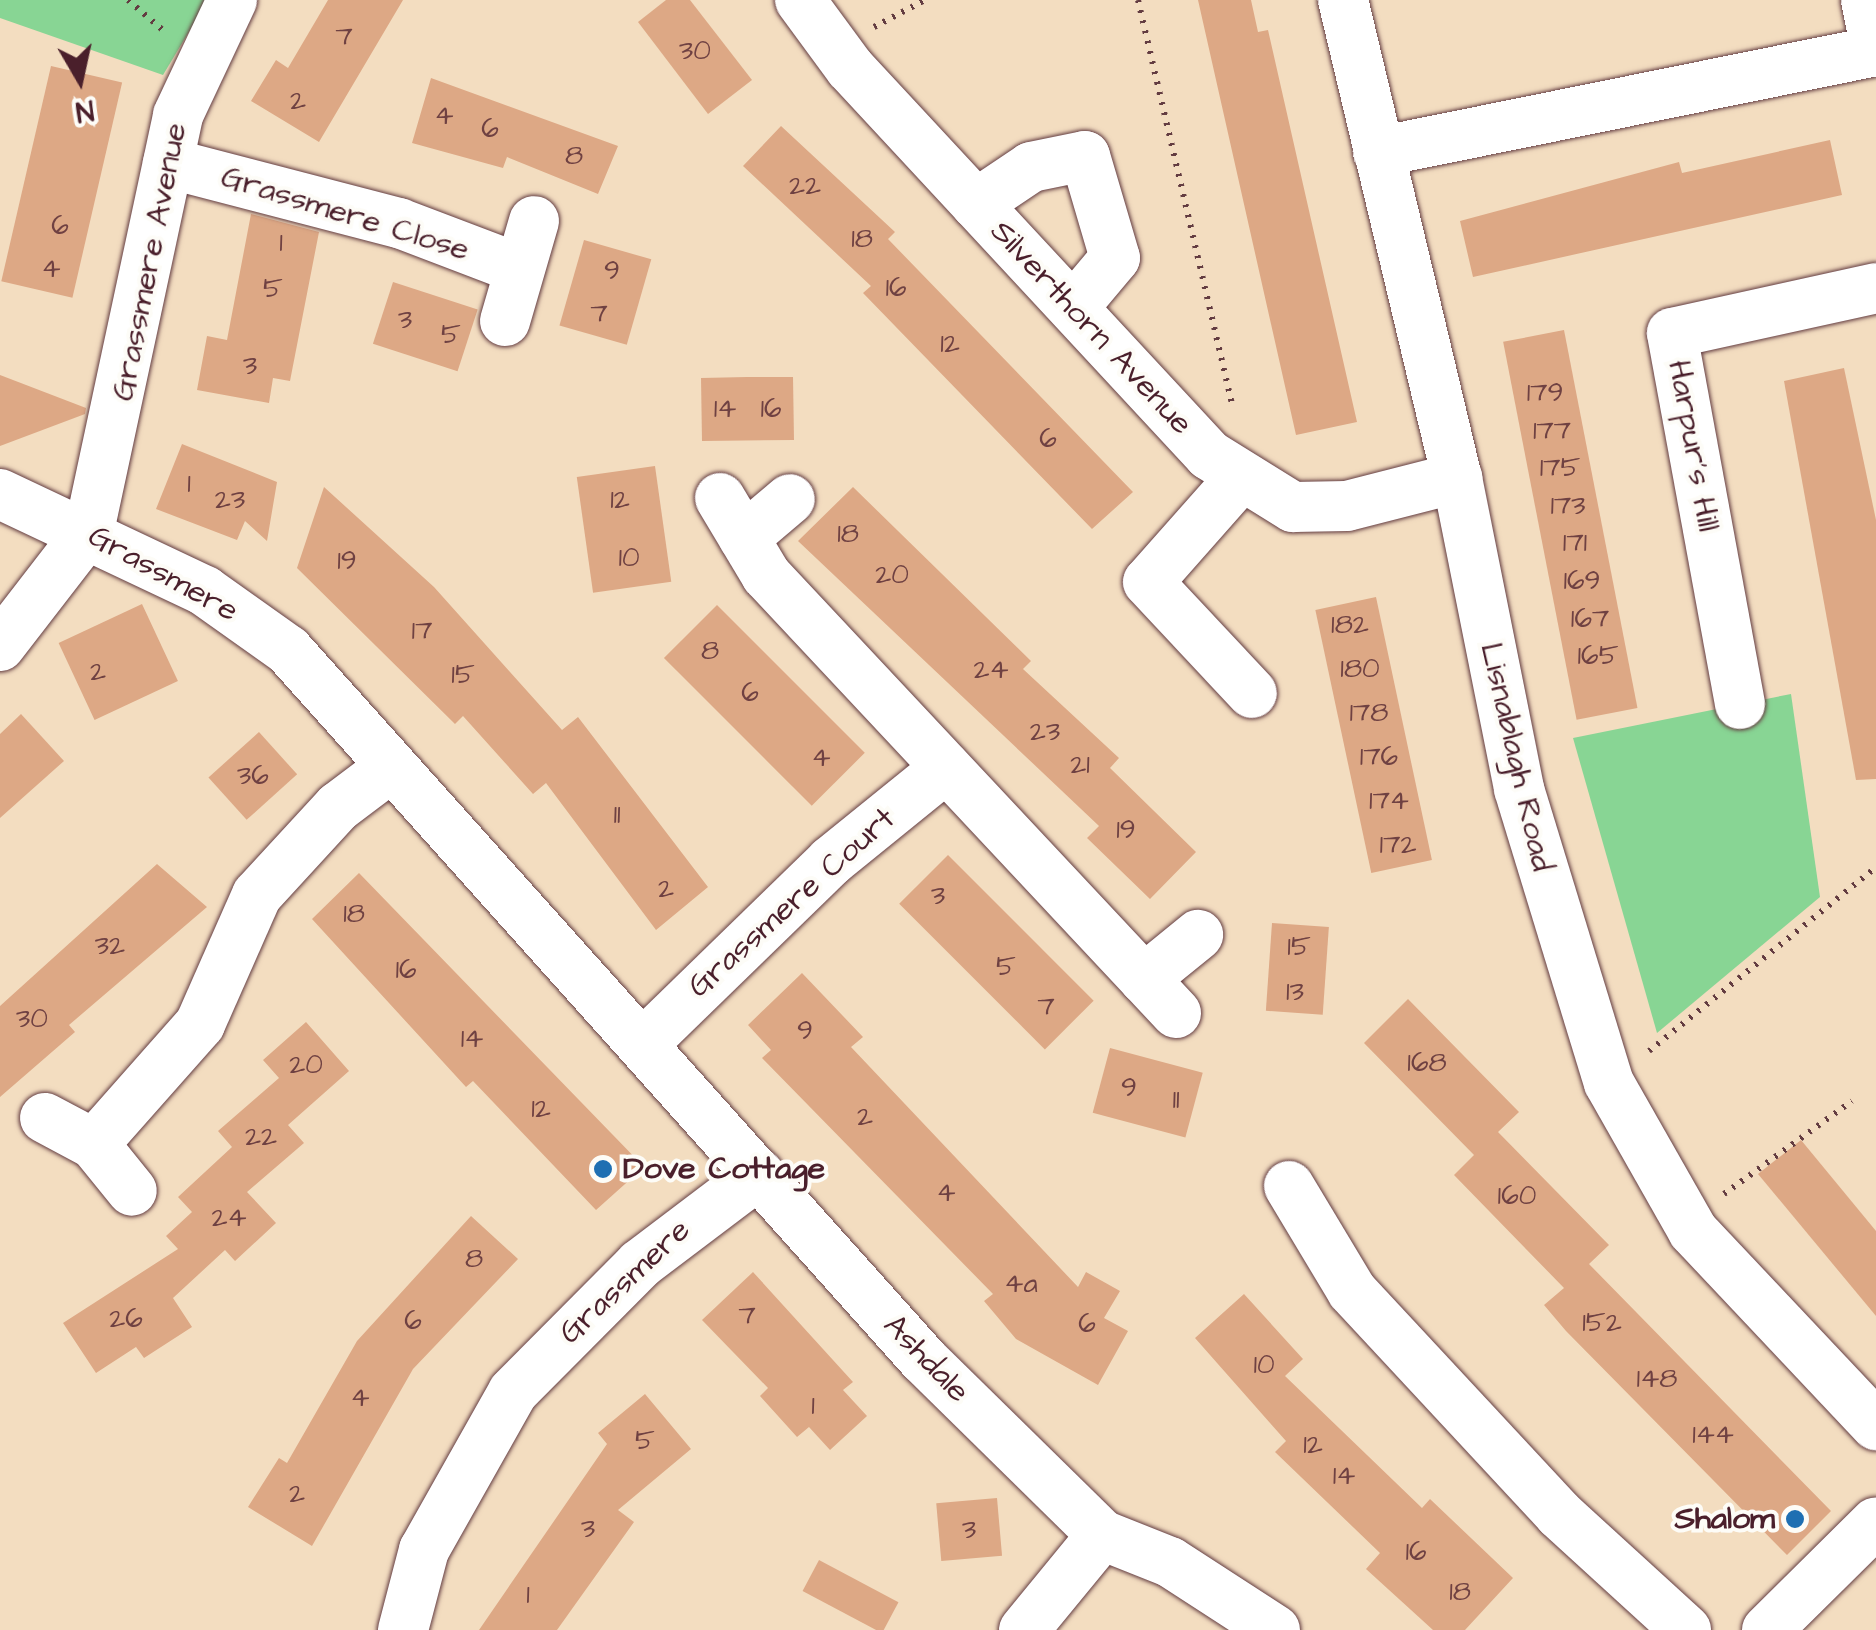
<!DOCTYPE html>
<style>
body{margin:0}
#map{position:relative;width:1876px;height:1630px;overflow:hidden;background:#f3ddc0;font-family:"Architects Daughter",sans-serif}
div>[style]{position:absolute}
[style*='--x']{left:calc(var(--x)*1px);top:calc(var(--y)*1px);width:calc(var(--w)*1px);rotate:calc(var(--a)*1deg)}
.green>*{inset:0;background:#88d594}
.building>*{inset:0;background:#dda885;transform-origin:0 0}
.path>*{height:6px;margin-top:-3px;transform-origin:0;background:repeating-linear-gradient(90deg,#633c41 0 2.5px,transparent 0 10.5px)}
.roads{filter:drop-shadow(0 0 2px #633c41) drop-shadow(0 0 2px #633c41)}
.minor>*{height:50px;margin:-25px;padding:0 25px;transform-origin:25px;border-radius:25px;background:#fff}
.dots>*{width:28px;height:28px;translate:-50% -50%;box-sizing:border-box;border:5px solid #fdfcf7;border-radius:50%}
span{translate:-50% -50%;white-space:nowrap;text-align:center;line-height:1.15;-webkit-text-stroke:8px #fdfcf7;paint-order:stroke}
.number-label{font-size:28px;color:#6f4142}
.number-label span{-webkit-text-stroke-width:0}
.street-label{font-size:32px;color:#4a1f2b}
.poi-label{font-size:32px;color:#4a1f2b;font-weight:700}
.left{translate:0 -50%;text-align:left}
.right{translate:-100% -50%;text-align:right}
.north{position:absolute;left:30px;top:30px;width:100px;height:100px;-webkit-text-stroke:8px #fdfcf7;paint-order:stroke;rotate:171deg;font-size:28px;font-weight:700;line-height:40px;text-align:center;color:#4a1f2b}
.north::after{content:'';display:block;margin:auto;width:35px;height:45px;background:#4a1f2b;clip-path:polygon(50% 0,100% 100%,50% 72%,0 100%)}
</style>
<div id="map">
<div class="green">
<i style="clip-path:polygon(0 0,208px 0,163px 75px,0 18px)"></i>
<i style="clip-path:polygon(1791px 694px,1820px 897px,1657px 1033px,1573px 738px)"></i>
</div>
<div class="building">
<i style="clip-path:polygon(328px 0,403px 0,319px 142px,251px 101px,276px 60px,288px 68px)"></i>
<i style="clip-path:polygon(666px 0,690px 0,752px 80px,708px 114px,638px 22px)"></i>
<i style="clip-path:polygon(1198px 0,1251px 0,1258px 32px,1268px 30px,1357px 422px,1296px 435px)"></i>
<i style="left:51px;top:66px;width:73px;height:221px;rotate:13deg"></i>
<i style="clip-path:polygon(431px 78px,618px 146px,598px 194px,507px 157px,503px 168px,412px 143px)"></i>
<i style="clip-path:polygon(781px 126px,895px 232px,888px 239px,1133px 492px,1092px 529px,863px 293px,871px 286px,743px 166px)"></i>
<i style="clip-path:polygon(1830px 140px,1842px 195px,1473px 277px,1460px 221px,1679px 162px,1682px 173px)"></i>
<i style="clip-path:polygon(251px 214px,319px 232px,290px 381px,273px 378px,269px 403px,197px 390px,207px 336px,227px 340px)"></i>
<i style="left:584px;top:240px;width:70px;height:89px;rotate:16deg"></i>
<i style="left:393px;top:282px;width:89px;height:65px;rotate:18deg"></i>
<i style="left:1564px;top:330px;width:385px;height:62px;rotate:79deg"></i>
<i style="clip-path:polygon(1844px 368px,1876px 520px,1876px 779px,1856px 780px,1784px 381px)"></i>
<i style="clip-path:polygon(0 375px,86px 408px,85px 414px,0 446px)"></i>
<i style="clip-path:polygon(747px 377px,793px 377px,794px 440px,702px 441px,701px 378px)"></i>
<i style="clip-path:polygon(182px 444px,277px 482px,267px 541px,245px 521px,237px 540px,156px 509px)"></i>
<i style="left:655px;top:466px;width:117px;height:79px;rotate:82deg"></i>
<i style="clip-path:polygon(324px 487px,434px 587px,562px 730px,578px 717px,708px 887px,656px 930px,546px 783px,533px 794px,463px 716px,455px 724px,297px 568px)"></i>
<i style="clip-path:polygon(853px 487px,1031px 661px,1023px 669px,1119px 758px,1110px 768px,1196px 852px,1150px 899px,1087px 838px,1099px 826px,798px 541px)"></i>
<i style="left:1376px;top:597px;width:269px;height:62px;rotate:78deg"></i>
<i style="left:142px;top:604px;width:85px;height:92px;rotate:65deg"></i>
<i style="left:717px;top:605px;width:209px;height:75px;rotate:45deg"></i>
<i style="clip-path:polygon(21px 714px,64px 761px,0 818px,0 734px)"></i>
<i style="left:259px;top:732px;width:57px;height:68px;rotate:48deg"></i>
<i style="left:948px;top:855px;width:206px;height:69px;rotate:45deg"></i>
<i style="clip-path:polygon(157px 864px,207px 907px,69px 1025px,75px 1032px,0 1097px,0 1006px)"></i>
<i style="clip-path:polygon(359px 873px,644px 1167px,596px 1210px,473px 1081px,466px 1087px,312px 919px)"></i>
<i style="left:1272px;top:923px;width:57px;height:88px;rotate:4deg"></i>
<i style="clip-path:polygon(802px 973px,863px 1037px,851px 1047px,1078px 1287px,1086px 1272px,1120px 1291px,1104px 1318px,1128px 1331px,1098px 1385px,1016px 1339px,984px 1301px,993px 1294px,762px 1058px,771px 1050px,748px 1025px)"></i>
<i style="clip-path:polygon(1408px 999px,1519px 1112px,1498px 1132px,1609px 1245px,1589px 1264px,1831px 1511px,1787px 1555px,1566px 1331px,1544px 1305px,1564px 1288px,1454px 1175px,1474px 1155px,1364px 1043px)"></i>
<i style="clip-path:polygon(306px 1022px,349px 1071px,288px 1125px,304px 1143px,247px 1192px,276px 1223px,235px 1261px,225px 1250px,173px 1298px,192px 1327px,144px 1358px,136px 1347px,96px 1373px,63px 1323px,178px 1249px,166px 1236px,192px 1212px,178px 1197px,232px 1147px,218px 1131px,279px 1078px,263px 1060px)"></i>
<i style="left:1110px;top:1048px;width:96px;height:67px;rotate:15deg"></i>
<i style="clip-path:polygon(1801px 1140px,1876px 1231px,1876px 1316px,1758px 1174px)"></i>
<i style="clip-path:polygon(471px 1216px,518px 1259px,413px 1369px,312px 1546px,248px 1507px,279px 1458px,287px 1463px,357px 1341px)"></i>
<i style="clip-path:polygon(753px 1272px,853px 1382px,843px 1390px,867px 1416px,830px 1450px,809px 1427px,797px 1437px,760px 1396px,768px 1388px,702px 1320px)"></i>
<i style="clip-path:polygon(1244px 1294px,1303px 1359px,1285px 1376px,1422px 1508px,1430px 1499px,1513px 1578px,1465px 1630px,1433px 1630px,1366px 1569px,1380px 1553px,1275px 1452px,1286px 1441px,1195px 1338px)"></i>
<i style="clip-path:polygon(645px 1394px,691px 1449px,618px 1510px,634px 1522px,557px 1630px,479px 1630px,607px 1444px,598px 1433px)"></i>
<i style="left:997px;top:1498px;width:58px;height:61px;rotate:85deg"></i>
<i style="left:819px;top:1560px;width:90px;height:35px;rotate:28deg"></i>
</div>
<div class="path">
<i style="--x:128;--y:0;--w:49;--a:40.9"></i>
<i style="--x:1138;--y:0;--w:419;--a:76.9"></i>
<i style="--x:874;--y:27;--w:58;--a:-27.9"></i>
<i style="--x:1649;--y:1051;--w:292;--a:-39"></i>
<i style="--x:1724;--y:1194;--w:158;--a:-36"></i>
</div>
<div class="roads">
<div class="minor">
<i style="--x:800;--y:0;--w:84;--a:53.7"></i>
<i style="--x:850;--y:68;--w:528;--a:47.15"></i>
<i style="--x:1209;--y:455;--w:99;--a:31.8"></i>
<i style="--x:1293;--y:507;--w:54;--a:-1.1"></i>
<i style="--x:1347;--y:506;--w:114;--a:-14.3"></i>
<i style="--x:1343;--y:0;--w:491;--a:76.6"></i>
<i style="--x:1457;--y:478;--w:317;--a:78.7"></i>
<i style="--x:1519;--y:789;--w:307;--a:73"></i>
<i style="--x:1609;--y:1083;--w:170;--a:60.4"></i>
<i style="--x:1693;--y:1231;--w:267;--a:46.7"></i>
<i style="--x:1866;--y:0;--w:50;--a:78.5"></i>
<i style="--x:1378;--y:152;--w:508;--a:-11.46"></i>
<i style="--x:168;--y:163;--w:239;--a:14.6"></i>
<i style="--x:399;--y:223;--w:129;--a:20.8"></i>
<i style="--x:976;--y:204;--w:66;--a:-33.9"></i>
<i style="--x:1031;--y:167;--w:55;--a:-11.5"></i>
<i style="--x:1085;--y:156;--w:106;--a:73.6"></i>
<i style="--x:1115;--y:258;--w:65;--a:130"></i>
<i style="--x:505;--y:321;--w:104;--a:-73.8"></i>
<i style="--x:1241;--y:477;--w:140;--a:131.5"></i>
<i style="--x:1148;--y:582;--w:152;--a:46.9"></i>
<i style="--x:0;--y:494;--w:227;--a:25.3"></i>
<i style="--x:205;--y:591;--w:102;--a:35.4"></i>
<i style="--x:288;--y:650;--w:952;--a:48.15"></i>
<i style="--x:923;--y:1359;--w:251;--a:44.5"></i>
<i style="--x:1102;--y:1535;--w:73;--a:21.7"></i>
<i style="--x:1170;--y:1562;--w:125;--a:32.9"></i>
<i style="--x:720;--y:498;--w:90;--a:59.1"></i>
<i style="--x:766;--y:575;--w:600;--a:46.89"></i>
<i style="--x:744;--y:538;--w:60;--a:-40.3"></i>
<i style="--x:0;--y:646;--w:145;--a:-52.3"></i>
<i style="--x:89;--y:531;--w:425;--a:-77.9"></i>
<i style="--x:178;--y:115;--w:127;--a:-64.8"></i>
<i style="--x:1740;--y:704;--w:377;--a:-100.4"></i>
<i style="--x:1672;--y:333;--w:209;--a:-12.4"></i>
<i style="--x:1144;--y:979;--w:70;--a:-39.2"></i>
<i style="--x:643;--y:1044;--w:262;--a:-44.2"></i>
<i style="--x:831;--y:861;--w:148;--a:-39"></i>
<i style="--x:45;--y:1118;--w:55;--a:28"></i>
<i style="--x:94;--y:1144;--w:60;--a:51"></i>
<i style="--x:94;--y:1144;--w:160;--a:-48.5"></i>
<i style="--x:200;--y:1024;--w:141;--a:-66.2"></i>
<i style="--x:257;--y:895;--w:120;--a:-47.4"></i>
<i style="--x:338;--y:807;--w:66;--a:-37"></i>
<i style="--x:1289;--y:1186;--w:122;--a:59"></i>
<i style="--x:1352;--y:1291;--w:304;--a:47.1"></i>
<i style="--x:1559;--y:1514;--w:172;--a:42.4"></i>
<i style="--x:403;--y:1630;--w:83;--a:-75.3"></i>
<i style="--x:424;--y:1550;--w:181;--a:-60.6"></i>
<i style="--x:513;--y:1392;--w:180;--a:-45.2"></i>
<i style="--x:640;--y:1264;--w:149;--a:-37.1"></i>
<i style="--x:1024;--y:1630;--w:123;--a:-50.6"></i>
<i style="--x:1767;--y:1630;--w:153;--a:-44.7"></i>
</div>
</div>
<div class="dots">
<i style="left:603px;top:1169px;background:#1f6fb2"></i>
<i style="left:1795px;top:1519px;background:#1f6fb2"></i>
</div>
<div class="number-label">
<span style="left:344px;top:37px">7</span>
<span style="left:695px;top:51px">30</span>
<span style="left:298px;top:101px">2</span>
<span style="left:444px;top:116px">4</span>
<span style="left:490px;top:129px">6</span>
<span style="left:574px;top:156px">8</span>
<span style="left:805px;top:186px">22</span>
<span style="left:60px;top:226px">6</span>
<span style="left:862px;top:239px">18</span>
<span style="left:281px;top:243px">1</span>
<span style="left:51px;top:269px">4</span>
<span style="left:612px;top:271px">9</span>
<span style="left:896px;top:288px">16</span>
<span style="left:273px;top:289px">5</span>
<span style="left:599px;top:314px">7</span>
<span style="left:405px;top:320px">3</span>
<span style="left:451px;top:335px">5</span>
<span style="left:950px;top:344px">12</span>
<span style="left:250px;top:366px">3</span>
<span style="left:1545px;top:393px">179</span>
<span style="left:725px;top:409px">14</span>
<span style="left:771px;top:409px">16</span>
<span style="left:1552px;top:431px">177</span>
<span style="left:1048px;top:439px">6</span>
<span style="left:1560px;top:468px">175</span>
<span style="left:189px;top:484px">1</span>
<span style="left:230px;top:500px">23</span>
<span style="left:620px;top:500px">12</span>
<span style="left:1568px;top:506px">173</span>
<span style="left:848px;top:534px">18</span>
<span style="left:1575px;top:543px">171</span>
<span style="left:629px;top:558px">10</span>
<span style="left:347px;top:561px">19</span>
<span style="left:892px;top:575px">20</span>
<span style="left:1582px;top:581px">169</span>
<span style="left:1590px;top:619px">167</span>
<span style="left:1350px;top:625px">182</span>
<span style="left:422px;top:631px">17</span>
<span style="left:710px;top:651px">8</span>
<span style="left:1598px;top:656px">165</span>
<span style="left:1360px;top:669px">180</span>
<span style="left:991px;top:670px">24</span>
<span style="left:98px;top:672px">2</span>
<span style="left:463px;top:675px">15</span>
<span style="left:750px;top:693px">6</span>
<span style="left:1369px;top:713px">178</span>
<span style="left:1045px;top:732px">23</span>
<span style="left:1379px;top:757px">176</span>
<span style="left:821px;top:758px">4</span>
<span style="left:1080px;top:765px">21</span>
<span style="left:253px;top:776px">36</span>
<span style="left:1389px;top:801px">174</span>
<span style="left:617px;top:815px">11</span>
<span style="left:1126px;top:830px">19</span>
<span style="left:1398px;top:845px">172</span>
<span style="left:666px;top:889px">2</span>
<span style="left:938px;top:896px">3</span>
<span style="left:354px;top:914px">18</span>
<span style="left:110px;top:946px">32</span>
<span style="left:1299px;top:947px">15</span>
<span style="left:1006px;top:967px">5</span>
<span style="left:406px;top:970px">16</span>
<span style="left:1295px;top:992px">13</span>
<span style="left:1046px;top:1007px">7</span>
<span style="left:32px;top:1019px">30</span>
<span style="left:805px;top:1031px">9</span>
<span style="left:472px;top:1039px">14</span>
<span style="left:1427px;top:1063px">168</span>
<span style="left:306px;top:1065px">20</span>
<span style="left:1129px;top:1088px">9</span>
<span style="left:1176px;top:1100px">11</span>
<span style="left:541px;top:1109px">12</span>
<span style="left:865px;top:1117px">2</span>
<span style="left:261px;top:1137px">22</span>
<span style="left:946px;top:1193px">4</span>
<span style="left:1517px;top:1196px">160</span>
<span style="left:229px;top:1218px">24</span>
<span style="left:474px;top:1259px">8</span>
<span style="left:1021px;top:1284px">4a</span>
<span style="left:747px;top:1316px">7</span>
<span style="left:126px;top:1319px">26</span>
<span style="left:413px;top:1321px">6</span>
<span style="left:1602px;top:1323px">152</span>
<span style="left:1087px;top:1324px">6</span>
<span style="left:1264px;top:1365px">10</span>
<span style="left:1657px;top:1379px">148</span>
<span style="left:360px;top:1398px">4</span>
<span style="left:813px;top:1406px">1</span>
<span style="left:1713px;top:1435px">144</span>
<span style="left:645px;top:1441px">5</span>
<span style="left:1313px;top:1445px">12</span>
<span style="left:1344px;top:1476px">14</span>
<span style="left:297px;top:1494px">2</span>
<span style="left:588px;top:1529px">3</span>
<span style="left:969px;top:1530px">3</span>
<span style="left:1416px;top:1552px">16</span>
<span style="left:1460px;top:1592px">18</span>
<span style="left:528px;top:1595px">1</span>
</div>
<div class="street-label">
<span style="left:345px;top:214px;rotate:17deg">Grassmere Close</span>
<span style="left:150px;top:262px;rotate:-79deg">Grassmere Avenue</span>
<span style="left:1091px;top:328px;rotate:47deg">Silverthorn Avenue</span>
<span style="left:1693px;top:446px;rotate:80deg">Harpur's Hill</span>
<span style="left:163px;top:574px;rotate:29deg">Grassmere</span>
<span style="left:1516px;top:757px;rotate:77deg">Lisnablagh Road</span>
<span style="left:792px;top:903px;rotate:-42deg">Grassmere Court</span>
<span style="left:625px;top:1282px;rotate:-43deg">Grassmere</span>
<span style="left:926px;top:1359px;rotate:46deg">Ashdale</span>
</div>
<div class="poi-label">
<span class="left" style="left:623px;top:1169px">Dove Cottage</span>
<span class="right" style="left:1775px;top:1519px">Shalom</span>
</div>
<div class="north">N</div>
</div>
